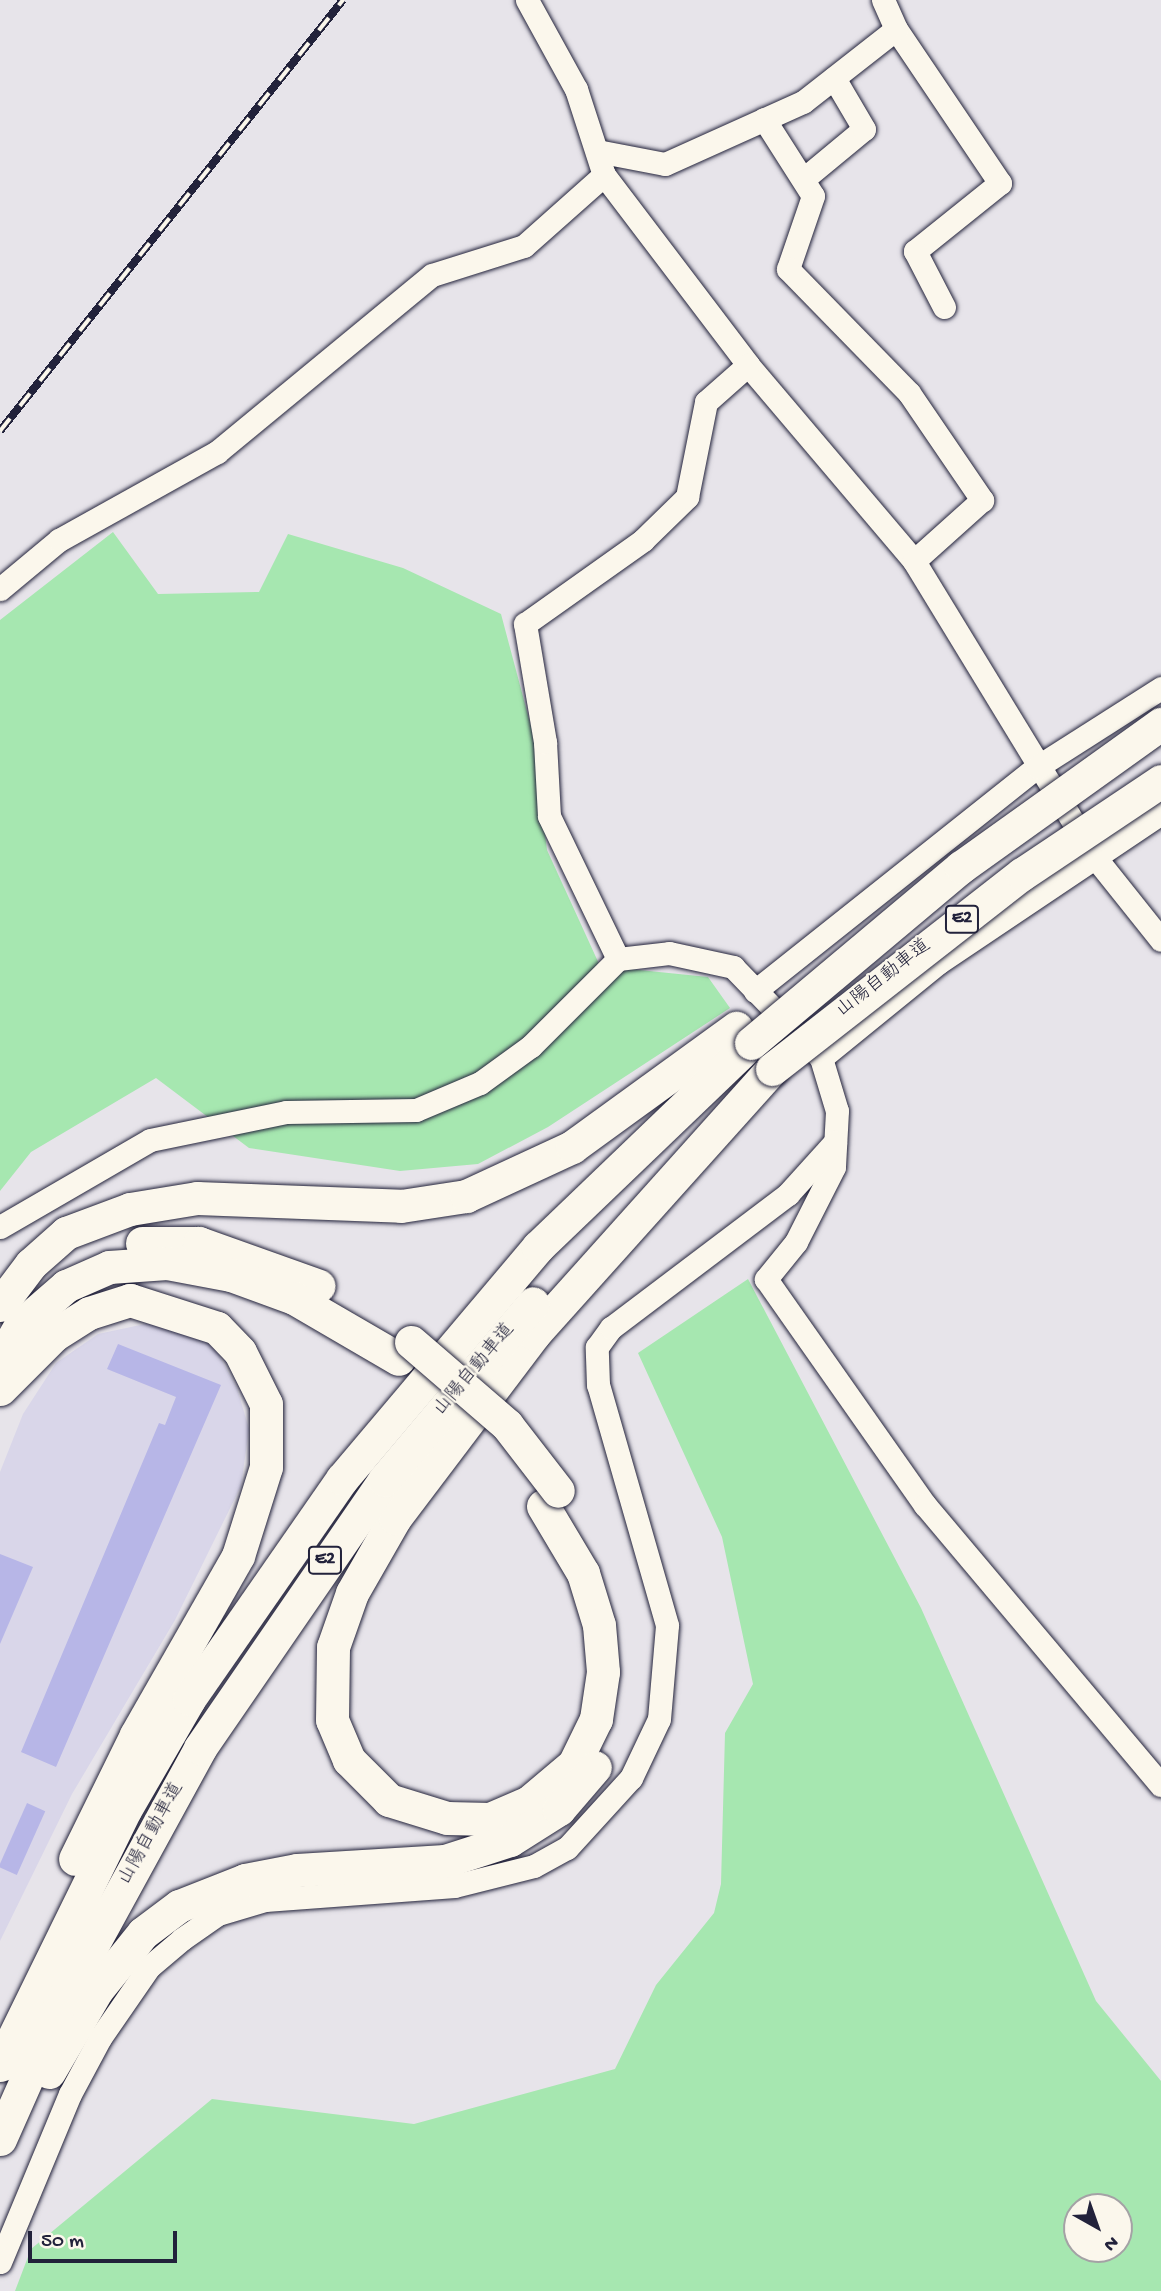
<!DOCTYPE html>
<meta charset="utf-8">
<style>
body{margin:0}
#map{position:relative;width:1161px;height:2291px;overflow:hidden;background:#e7e4ea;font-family:"Gochi Hand","Klee One",sans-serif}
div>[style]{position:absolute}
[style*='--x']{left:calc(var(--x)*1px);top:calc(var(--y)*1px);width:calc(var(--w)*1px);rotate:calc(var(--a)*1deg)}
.built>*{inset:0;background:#d9d6e9}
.green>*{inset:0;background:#a6e7b0}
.building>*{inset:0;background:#b7b6e7;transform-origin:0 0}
.roads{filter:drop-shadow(0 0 2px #22223b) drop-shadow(0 0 2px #22223b)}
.minor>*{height:23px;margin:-11.5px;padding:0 11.5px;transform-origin:11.5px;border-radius:11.5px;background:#fbf7ec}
.highway>*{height:33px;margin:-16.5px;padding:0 16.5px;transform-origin:16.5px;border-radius:16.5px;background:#fbf7ec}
.rail>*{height:8px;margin-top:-4px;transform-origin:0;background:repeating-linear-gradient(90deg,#fbf7ec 0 16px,#22223b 0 32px);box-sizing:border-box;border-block:2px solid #22223b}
.bridges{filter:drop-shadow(0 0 2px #22223b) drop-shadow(0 0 2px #22223b)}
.highway-bridge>*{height:33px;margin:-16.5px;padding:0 16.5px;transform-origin:16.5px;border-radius:16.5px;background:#fbf7ec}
span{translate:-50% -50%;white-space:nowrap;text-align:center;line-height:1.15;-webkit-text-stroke:5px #fbf7ec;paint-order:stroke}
.shield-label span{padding:2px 5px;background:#fbf7ec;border:2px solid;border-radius:5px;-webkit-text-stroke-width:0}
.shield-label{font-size:18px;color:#22223b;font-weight:700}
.street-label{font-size:19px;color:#22223b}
.north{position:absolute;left:1063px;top:2193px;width:70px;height:70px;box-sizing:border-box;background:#fbf7ec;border:2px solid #a4a2a5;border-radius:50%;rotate:140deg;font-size:19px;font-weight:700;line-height:28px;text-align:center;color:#22223b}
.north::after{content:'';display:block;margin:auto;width:24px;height:32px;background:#22223b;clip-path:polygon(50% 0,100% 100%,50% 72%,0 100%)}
.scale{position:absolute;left:28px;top:2231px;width:149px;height:32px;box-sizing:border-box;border:4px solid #22223b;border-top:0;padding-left:9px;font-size:21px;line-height:24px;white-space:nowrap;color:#22223b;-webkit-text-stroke:5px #fbf7ec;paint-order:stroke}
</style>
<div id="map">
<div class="built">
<i style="clip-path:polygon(145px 1324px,186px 1327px,216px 1350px,237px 1388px,249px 1429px,241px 1486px,175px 1620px,72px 1794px,0 1941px,0 1472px,23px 1414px,56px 1363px,98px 1334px)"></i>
</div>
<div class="green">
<i style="clip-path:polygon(113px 532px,158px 594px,259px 592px,288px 534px,403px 568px,501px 614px,533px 734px,547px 850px,600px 966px,708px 977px,730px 1008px,548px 1127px,478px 1164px,400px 1171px,249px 1148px,156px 1078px,31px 1152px,0 1191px,0 620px)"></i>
<i style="clip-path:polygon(evenodd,748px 1279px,921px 1608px,1096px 2001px,1161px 2081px,1161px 2291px,15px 2291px,31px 2249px,212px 2099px,414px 2124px,615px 2069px,656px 1985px,714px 1913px,721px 1884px,725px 1733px,753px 1684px,722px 1537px,638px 1353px,748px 1279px,1077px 2207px,1119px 2207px,1119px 2249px,1077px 2249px,1077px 2207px)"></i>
</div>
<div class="building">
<i style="clip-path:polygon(118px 1344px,221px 1385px,56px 1767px,21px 1752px,159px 1423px,165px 1425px,176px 1397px,107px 1369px)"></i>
<i style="clip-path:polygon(0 1554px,33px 1567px,0 1644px)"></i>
<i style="left:27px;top:1803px;width:20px;height:70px;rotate:24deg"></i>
</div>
<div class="roads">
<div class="minor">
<i style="--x:527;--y:0;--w:102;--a:61.2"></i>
<i style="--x:576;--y:89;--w:90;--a:72"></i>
<i style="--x:604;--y:175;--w:238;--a:52.8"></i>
<i style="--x:748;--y:365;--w:257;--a:49.7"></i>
<i style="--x:914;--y:561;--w:346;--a:58.6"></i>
<i style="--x:1094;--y:856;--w:107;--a:51.4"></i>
<i style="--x:896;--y:29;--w:186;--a:56"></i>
<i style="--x:1000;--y:183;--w:109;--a:141.3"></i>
<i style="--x:915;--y:251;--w:63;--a:62.6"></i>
<i style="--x:764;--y:119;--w:91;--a:57.5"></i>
<i style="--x:813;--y:196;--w:77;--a:108.9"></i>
<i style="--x:788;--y:269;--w:173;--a:45.7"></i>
<i style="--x:909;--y:393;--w:130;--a:55.7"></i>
<i style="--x:982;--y:500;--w:91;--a:138.1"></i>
<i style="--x:597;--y:151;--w:69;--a:10.8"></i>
<i style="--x:665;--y:164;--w:151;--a:-24.2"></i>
<i style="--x:803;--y:102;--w:118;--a:-38.1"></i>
<i style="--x:896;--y:29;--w:32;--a:-114"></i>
<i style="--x:806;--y:177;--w:75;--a:-39.6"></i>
<i style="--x:864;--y:129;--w:59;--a:-120.5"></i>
<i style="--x:0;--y:589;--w:77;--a:-39.7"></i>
<i style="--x:59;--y:540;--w:181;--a:-29.1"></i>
<i style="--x:217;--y:452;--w:278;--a:-39.5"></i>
<i style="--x:432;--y:275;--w:96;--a:-17.5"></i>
<i style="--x:524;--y:246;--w:107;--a:-41.6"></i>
<i style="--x:618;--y:959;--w:159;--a:-115.8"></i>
<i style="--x:549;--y:816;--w:74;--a:-93.1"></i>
<i style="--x:545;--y:742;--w:120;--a:-99.6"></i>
<i style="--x:525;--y:624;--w:145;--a:-35.4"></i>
<i style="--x:643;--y:540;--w:62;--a:-44.3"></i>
<i style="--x:687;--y:497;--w:97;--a:-78.7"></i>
<i style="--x:706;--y:402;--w:56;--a:-41.4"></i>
<i style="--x:755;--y:991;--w:360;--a:-38.5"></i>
<i style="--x:1037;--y:767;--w:147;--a:-32.5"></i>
<i style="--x:821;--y:1058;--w:151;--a:-39.1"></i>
<i style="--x:938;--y:963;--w:269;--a:-33.9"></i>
<i style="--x:0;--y:1227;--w:173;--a:-30.1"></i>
<i style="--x:150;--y:1140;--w:139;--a:-11.6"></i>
<i style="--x:286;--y:1112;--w:130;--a:-0.9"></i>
<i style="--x:416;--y:1110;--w:69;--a:-22.9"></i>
<i style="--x:480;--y:1083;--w:63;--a:-36"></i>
<i style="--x:531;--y:1046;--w:123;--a:-45"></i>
<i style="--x:618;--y:959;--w:51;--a:-6.7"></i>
<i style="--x:669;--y:953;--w:66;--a:12.3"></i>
<i style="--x:733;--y:967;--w:127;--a:46"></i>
<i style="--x:821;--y:1058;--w:55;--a:73.2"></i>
<i style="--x:837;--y:1111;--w:56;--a:93.1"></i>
<i style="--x:834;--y:1167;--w:84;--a:116.9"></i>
<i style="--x:796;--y:1242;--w:48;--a:129"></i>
<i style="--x:766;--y:1279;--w:276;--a:54.9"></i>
<i style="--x:925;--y:1505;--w:366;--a:49.9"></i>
<i style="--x:0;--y:2262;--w:182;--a:-67.4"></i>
<i style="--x:70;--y:2094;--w:64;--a:-61.8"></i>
<i style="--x:100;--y:2038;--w:86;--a:-55.4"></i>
<i style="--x:149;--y:1967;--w:43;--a:-40.3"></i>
<i style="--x:182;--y:1939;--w:44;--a:-34.8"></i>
<i style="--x:218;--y:1914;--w:49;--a:-16.6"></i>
<i style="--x:265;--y:1900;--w:190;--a:-4.2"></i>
<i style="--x:454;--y:1886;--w:82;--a:-14"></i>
<i style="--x:534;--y:1866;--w:38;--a:-29"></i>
<i style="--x:567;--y:1848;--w:95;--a:-47.6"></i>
<i style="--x:631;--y:1778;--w:65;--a:-64.6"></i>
<i style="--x:659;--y:1719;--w:94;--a:-85.1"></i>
<i style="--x:667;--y:1625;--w:250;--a:-106"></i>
<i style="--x:598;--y:1385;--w:38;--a:-92"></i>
<i style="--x:597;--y:1347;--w:24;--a:-54"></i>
<i style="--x:611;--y:1328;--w:222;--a:-37.1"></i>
<i style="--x:788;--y:1194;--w:70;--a:-47.9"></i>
</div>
<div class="highway">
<i style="--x:142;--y:1243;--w:57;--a:0"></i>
<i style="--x:199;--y:1243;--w:127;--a:19.7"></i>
<i style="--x:0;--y:1305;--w:51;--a:-52.9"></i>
<i style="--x:31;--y:1264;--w:47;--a:-41.5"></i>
<i style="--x:66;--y:1233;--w:68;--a:-20.6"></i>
<i style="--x:130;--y:1209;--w:68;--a:-9.3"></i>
<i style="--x:197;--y:1198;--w:204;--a:2.2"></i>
<i style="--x:401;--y:1206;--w:66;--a:-8.7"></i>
<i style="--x:466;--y:1196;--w:117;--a:-24.8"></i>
<i style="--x:572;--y:1147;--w:203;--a:-36"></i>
<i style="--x:0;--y:1361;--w:40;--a:-60.3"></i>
<i style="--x:20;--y:1326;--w:61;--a:-41"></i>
<i style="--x:66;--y:1286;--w:47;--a:-23.8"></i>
<i style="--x:109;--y:1267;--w:58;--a:-3.9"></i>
<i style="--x:167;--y:1263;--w:65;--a:10.6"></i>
<i style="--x:231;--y:1275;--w:67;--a:20.1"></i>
<i style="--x:294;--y:1298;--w:121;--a:30.2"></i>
<i style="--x:0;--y:1389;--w:76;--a:-45"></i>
<i style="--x:54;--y:1335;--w:41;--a:-32.2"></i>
<i style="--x:89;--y:1313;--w:43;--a:-17.6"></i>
<i style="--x:130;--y:1300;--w:91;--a:17.8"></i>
<i style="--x:217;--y:1328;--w:33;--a:46"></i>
<i style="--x:240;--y:1352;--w:58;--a:63.4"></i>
<i style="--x:266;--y:1404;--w:63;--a:90"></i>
<i style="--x:266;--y:1467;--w:93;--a:107.5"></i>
<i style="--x:238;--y:1556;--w:206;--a:119.7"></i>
<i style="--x:136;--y:1735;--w:138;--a:116.2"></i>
<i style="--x:543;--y:1506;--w:78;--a:59.2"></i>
<i style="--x:583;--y:1573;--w:54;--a:72.9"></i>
<i style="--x:599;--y:1625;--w:47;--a:85.1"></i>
<i style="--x:603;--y:1672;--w:48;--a:98.5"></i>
<i style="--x:596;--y:1719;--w:50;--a:116.1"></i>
<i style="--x:574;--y:1764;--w:59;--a:139.8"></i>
<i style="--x:529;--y:1802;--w:43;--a:156.4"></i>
<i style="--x:490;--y:1819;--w:43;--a:-178.7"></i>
<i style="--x:447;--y:1818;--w:61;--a:-162.8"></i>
<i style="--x:389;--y:1800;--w:57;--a:-135"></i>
<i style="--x:349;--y:1760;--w:43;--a:-113"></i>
<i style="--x:332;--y:1720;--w:73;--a:-89.2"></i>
<i style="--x:333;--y:1647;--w:57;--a:-70.6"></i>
<i style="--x:352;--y:1593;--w:86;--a:-60.2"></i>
<i style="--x:395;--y:1518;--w:231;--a:-52.9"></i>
<i style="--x:534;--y:1334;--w:356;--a:-48.1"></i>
<i style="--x:0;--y:2065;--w:284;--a:-63.9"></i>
<i style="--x:125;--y:1810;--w:128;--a:-60"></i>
<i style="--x:189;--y:1699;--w:268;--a:-55.2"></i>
<i style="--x:342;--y:1479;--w:304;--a:-49.8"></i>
<i style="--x:538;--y:1247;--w:295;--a:-43.8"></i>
<i style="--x:49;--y:2072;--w:95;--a:-59.7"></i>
<i style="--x:97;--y:1990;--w:73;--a:-51.1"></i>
<i style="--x:143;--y:1933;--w:45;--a:-36.9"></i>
<i style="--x:179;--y:1906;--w:71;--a:-21.5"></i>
<i style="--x:245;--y:1880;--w:53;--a:-10.9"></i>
<i style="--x:297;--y:1870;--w:148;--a:-3.5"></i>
<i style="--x:445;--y:1861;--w:68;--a:-17.9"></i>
<i style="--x:510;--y:1840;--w:58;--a:-32.3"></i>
<i style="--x:559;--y:1809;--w:55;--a:-49.4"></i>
<i style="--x:0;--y:2139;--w:145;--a:-66.1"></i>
<i style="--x:59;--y:2006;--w:294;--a:-61.3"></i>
<i style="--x:200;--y:1748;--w:325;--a:-55.5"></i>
<i style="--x:384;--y:1480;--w:231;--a:-49.9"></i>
</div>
</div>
<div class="rail">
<i style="--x:0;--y:431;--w:551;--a:-51.49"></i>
</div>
<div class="bridges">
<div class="highway-bridge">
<i style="--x:751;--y:1043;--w:274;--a:-40"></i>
<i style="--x:961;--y:867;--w:246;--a:-35.6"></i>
<i style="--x:772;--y:1069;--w:317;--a:-38"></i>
<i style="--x:1022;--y:874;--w:167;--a:-33.8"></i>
<i style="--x:411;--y:1342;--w:127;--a:40.8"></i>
<i style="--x:507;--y:1425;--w:83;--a:52.3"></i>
</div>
</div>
<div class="shield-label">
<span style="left:962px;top:919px">E2</span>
<span style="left:325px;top:1560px">E2</span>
</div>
<div class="street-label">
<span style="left:884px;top:979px;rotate:-38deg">山陽自動車道</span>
<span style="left:475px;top:1370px;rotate:-50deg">山陽自動車道</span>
<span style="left:152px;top:1834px;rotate:-61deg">山陽自動車道</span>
</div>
<div class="north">N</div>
<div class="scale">50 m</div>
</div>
